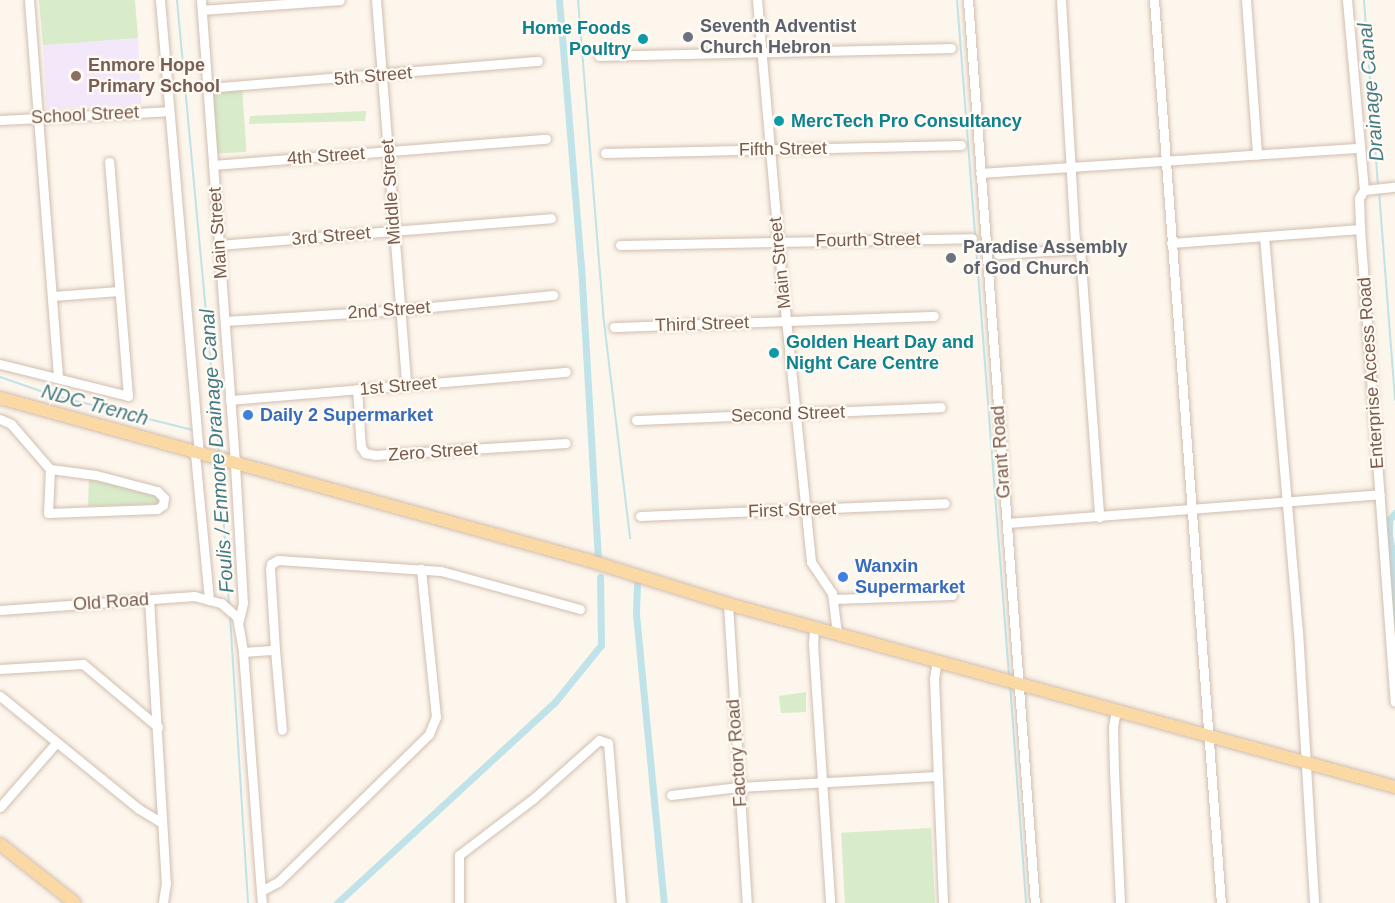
<!DOCTYPE html>
<style>
body{margin:0}
#map{position:relative;width:1395px;height:903px;overflow:hidden;background:#fdf6ec;font-family:Helvetica,sans-serif}
div>[style]{position:absolute}
[style*='--x']{left:calc(var(--x)*1px);top:calc(var(--y)*1px);width:calc(var(--w)*1px);rotate:calc(var(--a)*1deg)}
.education>*{inset:0;background:#f3e8fa;transform-origin:0 0}
.green>*{inset:0;background:#d8ecc9;transform-origin:0 0}
.stream>*{height:2px;margin:-1px;padding:0 1px;transform-origin:1px;border-radius:1px;background:#bfe3e8}
.canal>*{height:7px;margin:-3.5px;padding:0 3.5px;transform-origin:3.5px;border-radius:3.5px;background:#bfe3e8}
.roads{filter:drop-shadow(0 0 2px #d1beb0) drop-shadow(0 0 2px #d1beb0)}
.minor>*{height:9px;margin:-4.5px;padding:0 4.5px;transform-origin:4.5px;border-radius:4.5px;background:#fff}
.major>*{height:12px;margin:-6px;padding:0 6px;transform-origin:6px;border-radius:6px;background:#fbd9a5}
.dots>*{width:16px;height:16px;translate:-50% -50%;box-sizing:border-box;border:3px solid #fffaf3;border-radius:50%}
span{translate:-50% -50%;white-space:nowrap;text-align:center;line-height:1.15;-webkit-text-stroke:4.5px #fffaf3;paint-order:stroke}
.worship-label{font-size:18px;color:#5b616d;font-weight:700}
.left{translate:0 -50%;text-align:left}
.culture-label{font-size:18px;color:#0d838f;font-weight:700}
.right{translate:-100% -50%;text-align:right}
.education-label{font-size:18px;color:#785e54;font-weight:700}
.street-label{font-size:18px;color:#7a5c4d}
.shop-label{font-size:18px;color:#366cbe;font-weight:700}
.water-label{font-size:20px;color:#437c86;font-style:italic}
</style>
<div id="map">
<div class="education">
<i style="left:138px;top:38px;width:66px;height:95px;rotate:87deg"></i>
</div>
<div class="green">
<i style="clip-path:polygon(39px 0,135px 0,138px 38px,43px 45px)"></i>
<i style="left:242px;top:88px;width:64px;height:29px;rotate:86deg"></i>
<i style="clip-path:polygon(366px 111px,365px 121px,249px 124px,250px 116px)"></i>
<i style="clip-path:polygon(89px 478px,157px 494px,159px 504px,88px 506px)"></i>
<i style="clip-path:polygon(806px 692px,806px 712px,781px 713px,779px 696px)"></i>
<i style="left:931px;top:828px;width:75px;height:90px;rotate:87deg"></i>
</div>
<div class="stream">
<i style="--x:177;--y:0;--w:456;--a:84.7"></i>
<i style="--x:578;--y:0;--w:315;--a:85.4"></i>
<i style="--x:603;--y:314;--w:226;--a:83.1"></i>
<i style="--x:957;--y:0;--w:678;--a:85.6"></i>
<i style="--x:1364;--y:0;--w:187;--a:85.7"></i>
<i style="--x:1379;--y:191;--w:209;--a:85.6"></i>
<i style="--x:0;--y:377;--w:55;--a:19.1"></i>
<i style="--x:52;--y:395;--w:144;--a:14"></i>
<i style="--x:220;--y:463;--w:144;--a:86.4"></i>
<i style="--x:230;--y:616;--w:288;--a:86.4"></i>
<i style="--x:1010;--y:684;--w:220;--a:85.8"></i>
</div>
<div class="canal">
<i style="--x:559;--y:0;--w:266;--a:85.3"></i>
<i style="--x:581;--y:265;--w:294;--a:86.7"></i>
<i style="--x:1395;--y:513;--w:9;--a:131"></i>
<i style="--x:1389;--y:520;--w:15;--a:90"></i>
<i style="--x:1389;--y:535;--w:22;--a:80"></i>
<i style="--x:1393;--y:557;--w:31;--a:92"></i>
<i style="--x:1392;--y:588;--w:36;--a:85"></i>
<i style="--x:637;--y:584;--w:30;--a:92"></i>
<i style="--x:636;--y:614;--w:290;--a:84.5"></i>
<i style="--x:337;--y:903;--w:297;--a:-42.7"></i>
<i style="--x:555;--y:702;--w:73;--a:-51.1"></i>
<i style="--x:601;--y:645;--w:68;--a:-90.8"></i>
</div>
<div class="roads">
<div class="minor">
<i style="--x:29;--y:0;--w:379;--a:85.6"></i>
<i style="--x:160;--y:0;--w:456;--a:85.1"></i>
<i style="--x:201;--y:0;--w:466;--a:85.8"></i>
<i style="--x:235;--y:465;--w:138;--a:86.7"></i>
<i style="--x:243;--y:603;--w:18;--a:103"></i>
<i style="--x:376;--y:0;--w:386;--a:85.5"></i>
<i style="--x:757;--y:0;--w:243;--a:85"></i>
<i style="--x:778;--y:242;--w:322;--a:84.1"></i>
<i style="--x:811;--y:562;--w:37;--a:56"></i>
<i style="--x:832;--y:593;--w:40;--a:82.9"></i>
<i style="--x:968;--y:0;--w:905;--a:85.76"></i>
<i style="--x:1061;--y:0;--w:240;--a:86.7"></i>
<i style="--x:1075;--y:240;--w:10;--a:61"></i>
<i style="--x:1080;--y:249;--w:269;--a:85.9"></i>
<i style="--x:1154;--y:0;--w:905;--a:85.76"></i>
<i style="--x:1246;--y:0;--w:155;--a:85.9"></i>
<i style="--x:1347;--y:0;--w:191;--a:84.9"></i>
<i style="--x:202;--y:10;--w:138;--a:-4.1"></i>
<i style="--x:599;--y:56;--w:352;--a:-1.3"></i>
<i style="--x:207;--y:88;--w:332;--a:-4.7"></i>
<i style="--x:0;--y:120;--w:169;--a:-3"></i>
<i style="--x:605;--y:153;--w:356;--a:-1.3"></i>
<i style="--x:213;--y:165;--w:334;--a:-4.5"></i>
<i style="--x:980;--y:173;--w:381;--a:-3.8"></i>
<i style="--x:1364;--y:190;--w:9;--a:122"></i>
<i style="--x:1359;--y:198;--w:31;--a:88"></i>
<i style="--x:1360;--y:229;--w:474;--a:85.8"></i>
<i style="--x:1364;--y:190;--w:31;--a:-6"></i>
<i style="--x:1264;--y:236;--w:396;--a:85.1"></i>
<i style="--x:1298;--y:631;--w:272;--a:86.6"></i>
<i style="--x:1171;--y:243;--w:190;--a:-4.2"></i>
<i style="--x:219;--y:245;--w:333;--a:-4.6"></i>
<i style="--x:620;--y:245;--w:352;--a:-1.1"></i>
<i style="--x:998;--y:254;--w:82;--a:-3.5"></i>
<i style="--x:53;--y:296;--w:66;--a:-4.3"></i>
<i style="--x:225;--y:321;--w:175;--a:-3.6"></i>
<i style="--x:400;--y:310;--w:154;--a:-5.6"></i>
<i style="--x:614;--y:327;--w:320;--a:-2"></i>
<i style="--x:0;--y:364;--w:132;--a:14"></i>
<i style="--x:128;--y:396;--w:235;--a:-94.6"></i>
<i style="--x:357;--y:389;--w:58;--a:86.1"></i>
<i style="--x:361;--y:447;--w:7;--a:56"></i>
<i style="--x:365;--y:453;--w:10;--a:11"></i>
<i style="--x:375;--y:455;--w:191;--a:-3.6"></i>
<i style="--x:230;--y:400;--w:337;--a:-4.8"></i>
<i style="--x:0;--y:419;--w:12;--a:24"></i>
<i style="--x:11;--y:424;--w:60;--a:49.1"></i>
<i style="--x:50;--y:469;--w:46;--a:7.4"></i>
<i style="--x:96;--y:475;--w:63;--a:14.7"></i>
<i style="--x:157;--y:491;--w:10;--a:45"></i>
<i style="--x:164;--y:498;--w:7;--a:98"></i>
<i style="--x:163;--y:505;--w:7;--a:146"></i>
<i style="--x:157;--y:509;--w:109;--a:177.9"></i>
<i style="--x:48;--y:513;--w:44;--a:-87.4"></i>
<i style="--x:636;--y:420;--w:305;--a:-2.4"></i>
<i style="--x:195;--y:454;--w:147;--a:84.5"></i>
<i style="--x:640;--y:516;--w:305;--a:-2.4"></i>
<i style="--x:1007;--y:523;--w:374;--a:-4.4"></i>
<i style="--x:149;--y:599;--w:285;--a:86.6"></i>
<i style="--x:166;--y:883;--w:20;--a:99"></i>
<i style="--x:833;--y:599;--w:119;--a:-1.9"></i>
<i style="--x:728;--y:604;--w:300;--a:86.4"></i>
<i style="--x:0;--y:610;--w:195;--a:-4.1"></i>
<i style="--x:194;--y:596;--w:28;--a:15"></i>
<i style="--x:221;--y:603;--w:21;--a:41"></i>
<i style="--x:237;--y:617;--w:36;--a:80"></i>
<i style="--x:243;--y:652;--w:252;--a:85.7"></i>
<i style="--x:814;--y:627;--w:17;--a:93"></i>
<i style="--x:813;--y:644;--w:260;--a:86.2"></i>
<i style="--x:275;--y:650;--w:80;--a:85"></i>
<i style="--x:243;--y:652;--w:32;--a:-4"></i>
<i style="--x:275;--y:650;--w:81;--a:-93.5"></i>
<i style="--x:270;--y:569;--w:5;--a:-79"></i>
<i style="--x:271;--y:564;--w:8;--a:-30"></i>
<i style="--x:278;--y:560;--w:163;--a:3.9"></i>
<i style="--x:441;--y:571;--w:144;--a:15.3"></i>
<i style="--x:937;--y:660;--w:18;--a:99"></i>
<i style="--x:934;--y:678;--w:225;--a:87.7"></i>
<i style="--x:0;--y:669;--w:83;--a:-3.4"></i>
<i style="--x:83;--y:664;--w:98;--a:40"></i>
<i style="--x:0;--y:696;--w:179;--a:39.1"></i>
<i style="--x:139;--y:809;--w:27;--a:31"></i>
<i style="--x:1116;--y:710;--w:17;--a:100"></i>
<i style="--x:1113;--y:727;--w:44;--a:88.7"></i>
<i style="--x:1114;--y:771;--w:132;--a:87.4"></i>
<i style="--x:671;--y:795;--w:68;--a:-6.7"></i>
<i style="--x:739;--y:787;--w:198;--a:-3.2"></i>
<i style="--x:0;--y:807;--w:86;--a:-48.8"></i>
<i style="--x:261;--y:891;--w:19;--a:-28"></i>
<i style="--x:278;--y:882;--w:211;--a:-44.4"></i>
<i style="--x:429;--y:734;--w:18;--a:-68"></i>
<i style="--x:436;--y:717;--w:149;--a:-95.8"></i>
<i style="--x:459;--y:903;--w:48;--a:-90"></i>
<i style="--x:459;--y:855;--w:94;--a:-37.2"></i>
<i style="--x:534;--y:798;--w:87;--a:-41.7"></i>
<i style="--x:599;--y:740;--w:9;--a:18"></i>
<i style="--x:608;--y:743;--w:161;--a:85.4"></i>
</div>
<div class="major">
<i style="--x:0;--y:398;--w:609;--a:15.43"></i>
<i style="--x:587;--y:560;--w:148;--a:17.3"></i>
<i style="--x:728;--y:604;--w:692;--a:15.34"></i>
<i style="--x:0;--y:844;--w:95;--a:38.2"></i>
</div>
</div>
<div class="dots">
<i style="left:688px;top:37px;background:#6b7280"></i>
<i style="left:643px;top:39px;background:#0f9aa8"></i>
<i style="left:76px;top:76px;background:#8d6e63"></i>
<i style="left:779px;top:121px;background:#0f9aa8"></i>
<i style="left:951px;top:258px;background:#6b7280"></i>
<i style="left:774px;top:353px;background:#0f9aa8"></i>
<i style="left:248px;top:415px;background:#3f7fe0"></i>
<i style="left:843px;top:577px;background:#3f7fe0"></i>
</div>
<div class="worship-label">
<span class="left" style="left:700px;top:37px">Seventh Adventist<br>Church Hebron</span>
<span class="left" style="left:963px;top:258px">Paradise Assembly<br>of God Church</span>
</div>
<div class="culture-label">
<span class="right" style="left:631px;top:39px">Home Foods<br>Poultry</span>
<span class="left" style="left:791px;top:121px">MercTech Pro Consultancy</span>
<span class="left" style="left:786px;top:353px">Golden Heart Day and<br>Night Care Centre</span>
</div>
<div class="education-label">
<span class="left" style="left:88px;top:76px">Enmore Hope<br>Primary School</span>
</div>
<div class="street-label">
<span style="left:373px;top:76px;rotate:-5deg">5th Street</span>
<span style="left:85px;top:115px;rotate:-3deg">School Street</span>
<span style="left:783px;top:149px;rotate:-1deg">Fifth Street</span>
<span style="left:326px;top:156px;rotate:-4deg">4th Street</span>
<span style="left:391px;top:192px;rotate:-94deg">Middle Street</span>
<span style="left:218px;top:233px;rotate:-94deg">Main Street</span>
<span style="left:331px;top:236px;rotate:-5deg">3rd Street</span>
<span style="left:868px;top:240px;rotate:-1deg">Fourth Street</span>
<span style="left:780px;top:263px;rotate:-96deg">Main Street</span>
<span style="left:389px;top:310px;rotate:-4deg">2nd Street</span>
<span style="left:702px;top:324px;rotate:-2deg">Third Street</span>
<span style="left:1371px;top:373px;rotate:-94deg">Enterprise Access Road</span>
<span style="left:398px;top:386px;rotate:-5deg">1st Street</span>
<span style="left:788px;top:414px;rotate:-2deg">Second Street</span>
<span style="left:433px;top:452px;rotate:-4deg">Zero Street</span>
<span style="left:1001px;top:452px;rotate:-94deg">Grant Road</span>
<span style="left:792px;top:510px;rotate:-2deg">First Street</span>
<span style="left:111px;top:602px;rotate:-4deg">Old Road</span>
<span style="left:737px;top:753px;rotate:-94deg">Factory Road</span>
</div>
<div class="shop-label">
<span class="left" style="left:260px;top:415px">Daily 2 Supermarket</span>
<span class="left" style="left:855px;top:577px">Wanxin<br>Supermarket</span>
</div>
<div class="water-label">
<span style="left:1371px;top:92px;rotate:-95deg">Drainage Canal</span>
<span style="left:95px;top:405px;rotate:15deg">NDC Trench</span>
<span style="left:217px;top:451px;rotate:-94deg">Foulis / Enmore Drainage Canal</span>
</div>
</div>
